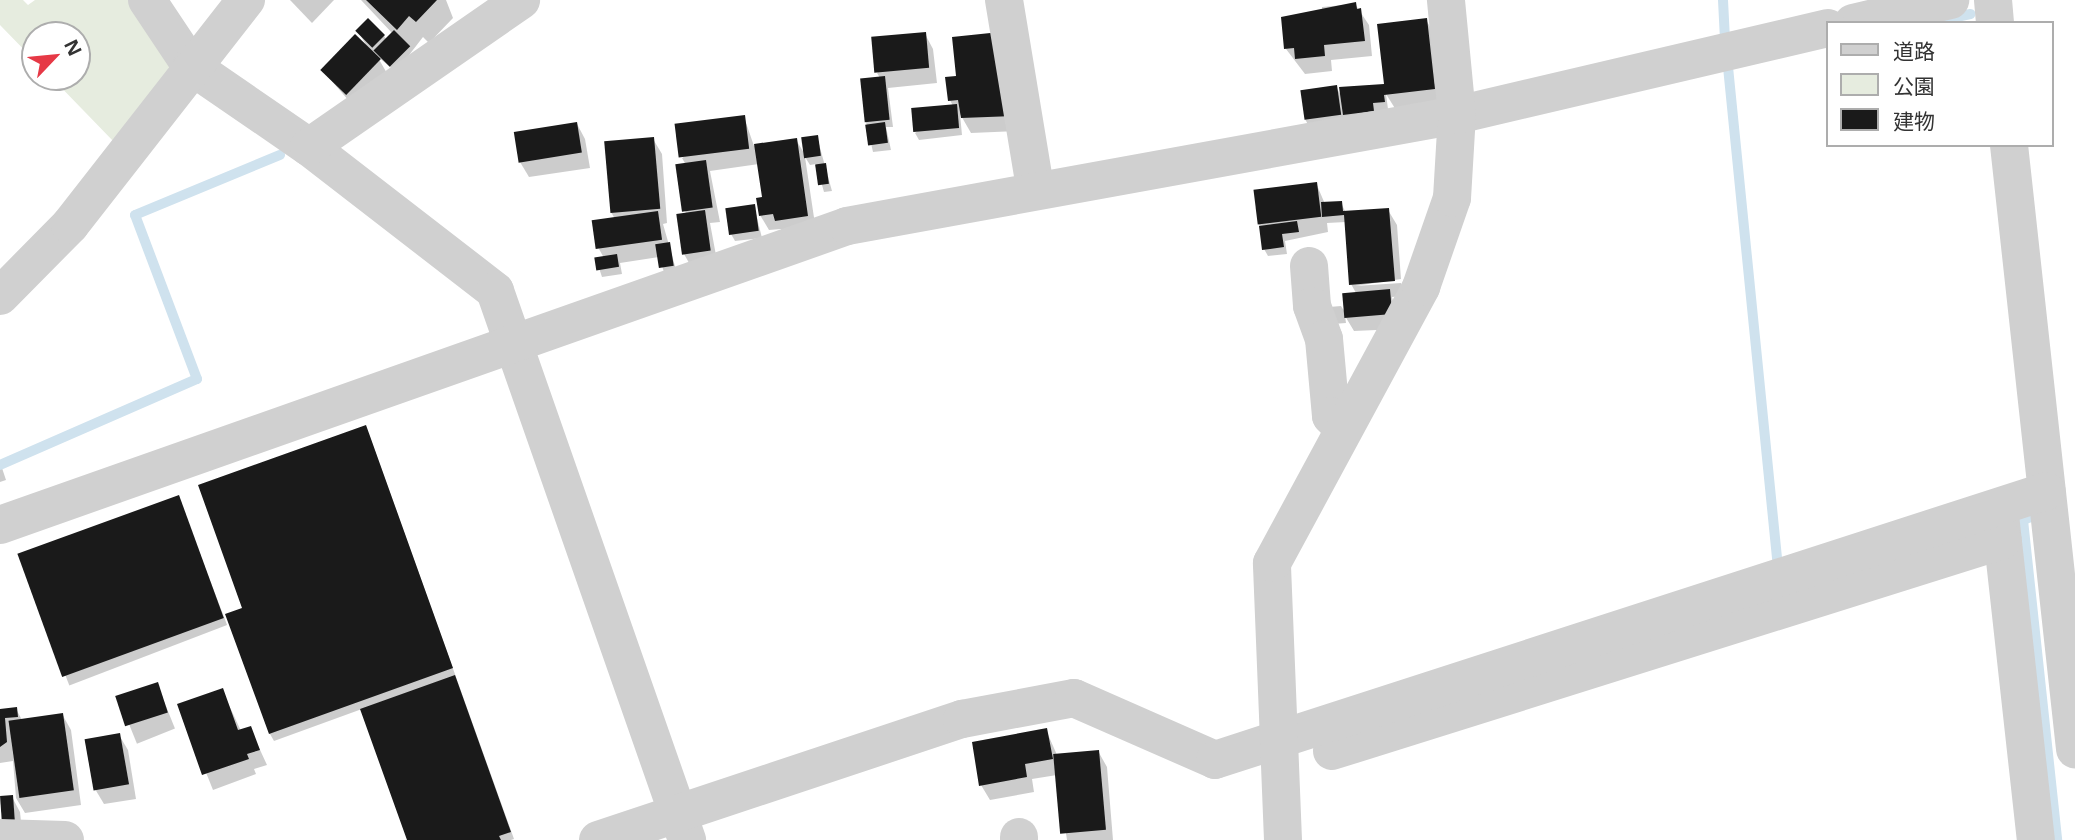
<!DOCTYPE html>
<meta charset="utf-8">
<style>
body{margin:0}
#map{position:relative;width:2075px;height:840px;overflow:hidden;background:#fff;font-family:"Noto Sans","Noto Sans JP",sans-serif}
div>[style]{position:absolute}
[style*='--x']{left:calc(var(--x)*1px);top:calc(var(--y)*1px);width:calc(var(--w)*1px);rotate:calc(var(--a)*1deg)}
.green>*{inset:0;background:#e6ecdf}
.shadow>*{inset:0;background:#0003;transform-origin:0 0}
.stream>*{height:10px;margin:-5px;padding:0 5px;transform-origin:5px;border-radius:5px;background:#cfe2ee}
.building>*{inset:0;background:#1a1a1a;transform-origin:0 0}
.minor>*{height:38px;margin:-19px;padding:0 19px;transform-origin:19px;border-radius:19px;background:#d0d0d0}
span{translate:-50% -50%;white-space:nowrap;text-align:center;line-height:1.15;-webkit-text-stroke:7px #fff;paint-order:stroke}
.legend{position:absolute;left:1826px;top:21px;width:228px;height:126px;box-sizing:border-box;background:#fff;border:2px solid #adadad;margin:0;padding:9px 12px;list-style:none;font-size:21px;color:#333}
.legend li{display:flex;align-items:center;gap:14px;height:35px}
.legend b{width:35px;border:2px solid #adadad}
.north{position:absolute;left:21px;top:21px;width:70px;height:70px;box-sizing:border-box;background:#fff;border:2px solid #adadad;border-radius:50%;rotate:64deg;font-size:19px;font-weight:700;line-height:28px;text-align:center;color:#333}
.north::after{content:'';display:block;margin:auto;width:24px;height:32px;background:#e63946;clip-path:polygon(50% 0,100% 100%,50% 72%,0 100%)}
</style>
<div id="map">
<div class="green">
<i style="clip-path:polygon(0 0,23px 0,28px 5px,35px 0,133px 0,173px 67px,115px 143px,51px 77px,77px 77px,77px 35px,35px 35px,35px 61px,0 25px)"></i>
</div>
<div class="shadow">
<i style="clip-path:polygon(290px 0,334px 0,312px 23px)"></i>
<i style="clip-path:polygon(361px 0,446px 0,453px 18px,429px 43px,423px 37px,396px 72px,377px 56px,388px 75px,356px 109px,323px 71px,366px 45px,358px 31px,384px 36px,387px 40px,393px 34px)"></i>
<i style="clip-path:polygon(1355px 4px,1369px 25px,1372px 56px,1331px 60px,1332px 71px,1305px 74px,1286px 49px,1283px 18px,1322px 14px,1322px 7px)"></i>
<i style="clip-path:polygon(1426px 20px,1435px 35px,1449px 100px,1396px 110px,1386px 94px,1388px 109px,1313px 134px,1305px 119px,1336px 87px,1342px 97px,1387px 93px)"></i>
<i style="clip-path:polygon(925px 34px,933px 49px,937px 83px,888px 88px,893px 127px,886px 127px,891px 150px,873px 152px,866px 122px,880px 78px,877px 73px)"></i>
<i style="clip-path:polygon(958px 77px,1021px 131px,971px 133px,960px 114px,962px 135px,919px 140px,915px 133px,953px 106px,950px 100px)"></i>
<i style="clip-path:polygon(744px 117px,754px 146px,796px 140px,806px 156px,817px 137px,832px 191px,824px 192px,816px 164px,810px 165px,805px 157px,816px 231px,785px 236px,781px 229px,769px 230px,760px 215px,764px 199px,759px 164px,710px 171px,720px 222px,710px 223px,718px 266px,693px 270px,684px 254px,686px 215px,677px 166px,686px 165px,682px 158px)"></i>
<i style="clip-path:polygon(577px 124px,585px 139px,590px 168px,529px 177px,520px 162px,516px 132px)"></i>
<i style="clip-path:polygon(653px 139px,662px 154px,667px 223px,663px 224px,677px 273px,665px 275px,659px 257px,620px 263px,622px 274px,602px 277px,596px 259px,604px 258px,599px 249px,615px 219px,611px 212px)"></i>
<i style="clip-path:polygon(1316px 183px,1325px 204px,1341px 203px,1346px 213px,1388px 210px,1397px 225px,1401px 279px,1355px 286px,1401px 283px,1403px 296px,1392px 297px,1399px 329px,1354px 331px,1345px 316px,1346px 323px,1333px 324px,1329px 307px,1341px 306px,1346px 314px,1356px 293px,1351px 284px,1346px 222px,1327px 223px,1328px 232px,1285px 241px,1287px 254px,1268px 256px,1264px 249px,1259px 224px)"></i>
<i style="clip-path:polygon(754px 206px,762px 238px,735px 241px,731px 234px)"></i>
<i style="clip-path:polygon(369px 434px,514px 839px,511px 840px,409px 840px,362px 709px,274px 741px,270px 734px,244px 609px)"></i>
<i style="clip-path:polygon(0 462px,6px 480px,0 482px)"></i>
<i style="left:178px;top:497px;width:137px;height:169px;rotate:69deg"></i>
<i style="left:157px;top:684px;width:48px;height:41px;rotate:68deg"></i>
<i style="clip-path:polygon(222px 690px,241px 731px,250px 728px,267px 765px,254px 769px,256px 774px,213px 790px,179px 705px)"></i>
<i style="clip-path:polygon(16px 709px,22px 720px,62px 714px,71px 730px,81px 805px,25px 813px,16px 798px,13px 761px,0 763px,0 711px)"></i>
<i style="clip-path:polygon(1046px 730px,1057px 755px,1098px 751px,1107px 767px,1113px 840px,1067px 840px,1057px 775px,1032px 779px,1034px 792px,990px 800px,981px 785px)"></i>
<i style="clip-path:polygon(119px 735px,128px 750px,136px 799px,104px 804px,95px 789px)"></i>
<i style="clip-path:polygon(0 797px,12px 797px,20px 812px,23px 840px)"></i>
</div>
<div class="stream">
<i style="--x:1723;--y:0;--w:40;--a:87.1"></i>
<i style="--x:1947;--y:19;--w:24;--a:-12"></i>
<i style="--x:1728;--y:67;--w:503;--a:84.3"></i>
<i style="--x:0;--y:465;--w:215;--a:-23.6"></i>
<i style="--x:197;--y:379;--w:175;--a:-110.7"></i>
<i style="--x:135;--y:215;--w:157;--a:-22.5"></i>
<i style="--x:2034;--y:516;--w:12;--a:160"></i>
<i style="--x:2023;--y:520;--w:322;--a:83.9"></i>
</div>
<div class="building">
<i style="clip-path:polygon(366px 0,437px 0,416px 22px,409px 16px,397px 30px)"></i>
<i style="clip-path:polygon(1356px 2px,1357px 9px,1361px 8px,1365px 41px,1324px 45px,1325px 56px,1295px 59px,1294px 48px,1284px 49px,1281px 17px)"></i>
<i style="left:368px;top:18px;width:24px;height:18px;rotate:45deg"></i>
<i style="clip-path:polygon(1427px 18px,1435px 89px,1384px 95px,1385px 102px,1373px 103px,1374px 111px,1343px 115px,1339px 87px,1384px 84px,1377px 24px)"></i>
<i style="left:394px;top:30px;width:23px;height:29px;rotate:45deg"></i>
<i style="left:926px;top:32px;width:36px;height:55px;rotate:85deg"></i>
<i style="clip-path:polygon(1000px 32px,1014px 116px,961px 118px,958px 100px,948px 101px,945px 77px,956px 76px,952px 37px)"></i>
<i style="left:355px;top:34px;width:36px;height:50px;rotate:44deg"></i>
<i style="left:885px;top:76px;width:44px;height:25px;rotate:84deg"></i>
<i style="left:1337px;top:85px;width:30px;height:37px;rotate:82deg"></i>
<i style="left:957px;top:104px;width:24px;height:46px;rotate:85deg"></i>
<i style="left:745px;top:115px;width:34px;height:71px;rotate:83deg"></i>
<i style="left:577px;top:122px;width:31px;height:64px;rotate:81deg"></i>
<i style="left:885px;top:122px;width:21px;height:20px;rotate:82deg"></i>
<i style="left:818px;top:135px;width:21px;height:17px;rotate:82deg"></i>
<i style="left:654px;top:137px;width:72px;height:50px;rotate:85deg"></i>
<i style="clip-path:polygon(797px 138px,808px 216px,775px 221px,773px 214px,759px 216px,756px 198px,762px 197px,754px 144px)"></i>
<i style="left:706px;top:160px;width:48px;height:31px;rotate:82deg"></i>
<i style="left:826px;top:163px;width:21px;height:11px;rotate:82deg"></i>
<i style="left:1317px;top:182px;width:35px;height:64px;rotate:83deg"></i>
<i style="clip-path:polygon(1342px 201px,1343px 211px,1389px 208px,1395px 281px,1349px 285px,1344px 215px,1322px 217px,1321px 202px)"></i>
<i style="left:755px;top:204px;width:27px;height:30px;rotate:82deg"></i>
<i style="left:705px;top:210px;width:41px;height:29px;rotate:82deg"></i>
<i style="left:658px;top:211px;width:29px;height:67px;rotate:82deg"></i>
<i style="clip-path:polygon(1297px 221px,1299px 232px,1282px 234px,1284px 247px,1262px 250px,1259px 226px)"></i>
<i style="left:670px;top:242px;width:24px;height:15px;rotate:81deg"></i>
<i style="left:617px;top:254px;width:13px;height:23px;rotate:81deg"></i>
<i style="left:1390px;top:289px;width:25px;height:48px;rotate:85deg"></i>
<i style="clip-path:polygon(366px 425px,453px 668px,269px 734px,225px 614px,242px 608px,198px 485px)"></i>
<i style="left:179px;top:495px;width:131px;height:172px;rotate:70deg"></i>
<i style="clip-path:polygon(455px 675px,511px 832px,499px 836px,501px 840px,407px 840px,360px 709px)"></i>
<i style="left:158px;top:682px;width:32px;height:45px;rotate:72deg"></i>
<i style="clip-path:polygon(223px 688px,238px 730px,251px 726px,260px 750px,247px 754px,249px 759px,202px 775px,177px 704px)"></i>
<i style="clip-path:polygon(17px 707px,18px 717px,5px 718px,7px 742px,0 747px,0 709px)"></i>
<i style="left:63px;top:713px;width:78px;height:55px;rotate:82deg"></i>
<i style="clip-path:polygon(1047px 728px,1053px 759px,1025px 764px,1027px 777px,979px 786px,972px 742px)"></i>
<i style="left:120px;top:733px;width:52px;height:36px;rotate:80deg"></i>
<i style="left:1099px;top:750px;width:80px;height:46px;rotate:85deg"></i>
<i style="left:13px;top:795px;width:31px;height:13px;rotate:86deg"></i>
</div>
<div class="minor">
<i style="--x:147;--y:0;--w:79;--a:56.3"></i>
<i style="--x:191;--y:66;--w:143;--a:34.5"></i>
<i style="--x:309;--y:147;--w:235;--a:37.7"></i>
<i style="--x:495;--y:291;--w:582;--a:70.72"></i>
<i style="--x:1004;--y:0;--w:191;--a:80.6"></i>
<i style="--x:1993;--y:0;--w:23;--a:85"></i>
<i style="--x:1853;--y:23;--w:100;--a:-13.3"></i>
<i style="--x:2009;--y:145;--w:608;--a:83.76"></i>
<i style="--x:309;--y:147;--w:258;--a:-34.7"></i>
<i style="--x:1309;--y:266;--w:40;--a:85.7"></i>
<i style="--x:1312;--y:306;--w:35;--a:70"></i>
<i style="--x:1324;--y:339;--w:77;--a:84.8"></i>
<i style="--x:1331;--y:416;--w:18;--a:45"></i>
<i style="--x:0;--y:296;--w:100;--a:-45.4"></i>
<i style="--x:70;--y:225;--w:286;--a:-52"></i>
<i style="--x:2000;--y:515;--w:327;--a:83.7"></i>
<i style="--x:0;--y:525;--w:898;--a:-19.44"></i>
<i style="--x:847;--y:226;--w:620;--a:-10.31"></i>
<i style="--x:1457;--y:115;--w:381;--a:-13.2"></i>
<i style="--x:1332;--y:751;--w:703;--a:-17.46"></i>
<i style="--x:0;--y:838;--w:65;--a:1.8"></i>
<i style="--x:598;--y:840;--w:384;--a:-18.4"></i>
<i style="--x:962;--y:719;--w:114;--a:-10.6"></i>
<i style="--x:1074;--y:698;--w:154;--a:23.7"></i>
<i style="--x:1215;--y:760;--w:874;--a:-17.92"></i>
<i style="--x:1019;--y:840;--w:3;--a:-90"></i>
<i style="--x:1283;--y:840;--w:277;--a:-92.3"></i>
<i style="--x:1272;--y:563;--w:314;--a:-61.6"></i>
<i style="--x:1421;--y:287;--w:94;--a:-70.8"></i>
<i style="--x:1452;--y:198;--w:83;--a:-86.6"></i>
<i style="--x:1457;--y:115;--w:116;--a:-95.5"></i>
</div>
<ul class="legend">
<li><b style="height:9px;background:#d0d0d0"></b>道路</li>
<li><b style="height:19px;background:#e6ecdf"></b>公園</li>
<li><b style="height:19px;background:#1a1a1a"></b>建物</li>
</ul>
<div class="north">N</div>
</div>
